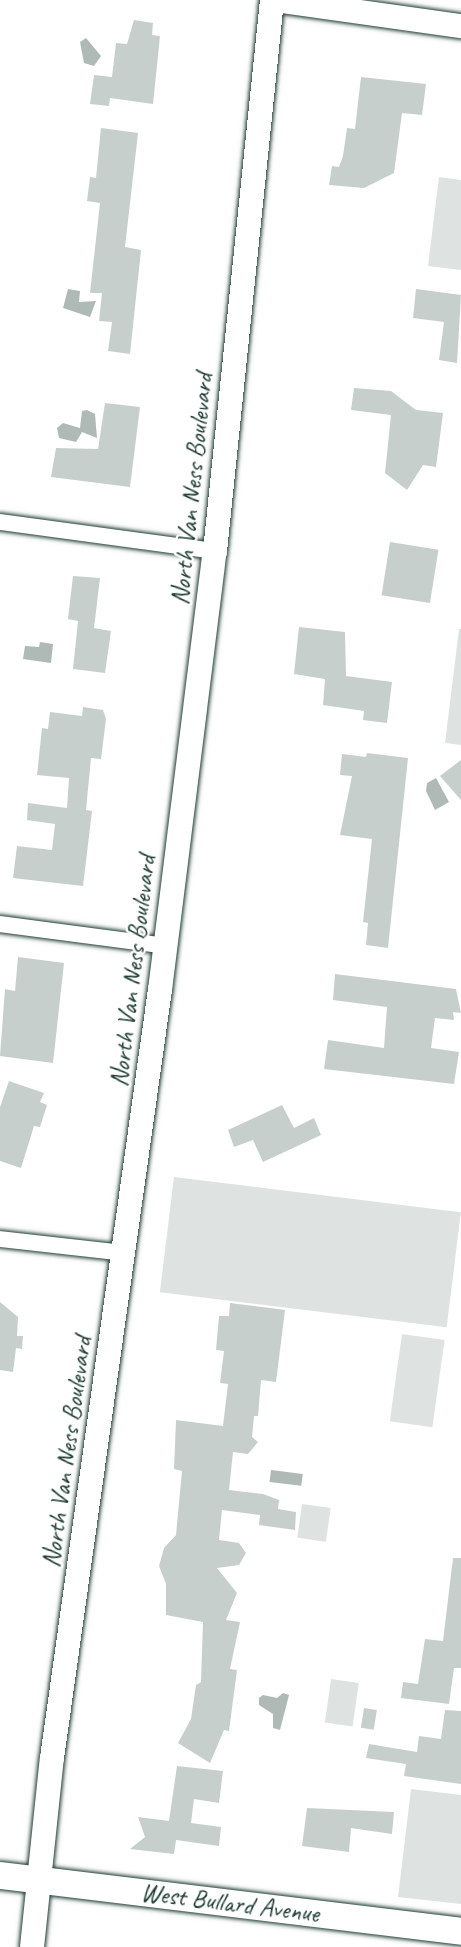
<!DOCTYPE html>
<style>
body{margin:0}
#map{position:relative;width:461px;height:1947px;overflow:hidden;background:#fff;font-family:Caveat,sans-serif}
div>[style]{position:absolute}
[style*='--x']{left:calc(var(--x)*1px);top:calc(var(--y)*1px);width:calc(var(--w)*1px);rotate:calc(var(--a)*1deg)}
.green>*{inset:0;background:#dee3e2;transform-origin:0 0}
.water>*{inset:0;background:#afbab7;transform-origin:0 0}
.building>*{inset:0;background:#c7cfcc;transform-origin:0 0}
.roads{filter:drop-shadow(0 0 2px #1f3d34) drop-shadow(0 0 2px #1f3d34)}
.street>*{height:16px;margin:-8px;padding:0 8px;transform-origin:8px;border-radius:8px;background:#fff}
.secondary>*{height:24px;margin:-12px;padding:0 12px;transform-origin:12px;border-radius:12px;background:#fff}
.primary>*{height:27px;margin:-13.5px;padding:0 13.5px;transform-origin:13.5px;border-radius:13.5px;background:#fff}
span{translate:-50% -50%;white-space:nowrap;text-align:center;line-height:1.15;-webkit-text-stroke:4.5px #fff;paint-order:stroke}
.street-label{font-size:26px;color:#1f3d34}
</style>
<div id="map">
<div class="green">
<i style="clip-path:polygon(439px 177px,461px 180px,461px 270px,428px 266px)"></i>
<i style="clip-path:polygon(459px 629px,461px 629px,461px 745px,445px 743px)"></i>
<i style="left:174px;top:1177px;width:289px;height:116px;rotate:7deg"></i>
<i style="left:402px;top:1334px;width:43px;height:88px;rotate:8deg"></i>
<i style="left:302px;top:1504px;width:29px;height:34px;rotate:8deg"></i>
<i style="left:331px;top:1679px;width:28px;height:44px;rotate:8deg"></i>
<i style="clip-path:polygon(411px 1789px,461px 1795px,461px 1904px,398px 1897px)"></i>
</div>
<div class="water">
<i style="clip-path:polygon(86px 38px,101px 56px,94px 66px,84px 63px,80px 42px)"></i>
<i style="clip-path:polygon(68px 289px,80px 291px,79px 302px,96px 301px,90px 317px,63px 308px)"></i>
<i style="clip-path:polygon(87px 410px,95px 414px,97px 438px,82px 432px,76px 442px,59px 438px,57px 428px,63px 423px,80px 428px,82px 411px)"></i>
<i style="clip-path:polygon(40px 642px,53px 644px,51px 663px,23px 659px,25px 646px,39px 647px)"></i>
<i style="clip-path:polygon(436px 778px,449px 802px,435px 810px,426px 791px,427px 783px)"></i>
<i style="left:271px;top:1470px;width:32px;height:12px;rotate:7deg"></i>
<i style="clip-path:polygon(283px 1693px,289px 1695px,280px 1730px,273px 1728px,273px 1714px,259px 1705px,259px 1698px,263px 1695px,277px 1698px)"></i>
</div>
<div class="building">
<i style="clip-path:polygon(134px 20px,153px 23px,152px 35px,160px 36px,153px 104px,110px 98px,109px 106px,90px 104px,94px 75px,112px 77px,116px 43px,127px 44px)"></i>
<i style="clip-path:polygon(361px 77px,426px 84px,422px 115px,402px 113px,394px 173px,364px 188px,329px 185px,332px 166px,339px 167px,343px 156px,347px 128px,355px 129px)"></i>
<i style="clip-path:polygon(101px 128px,138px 133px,125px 247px,141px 250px,130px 354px,108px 351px,112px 322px,99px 321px,102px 293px,90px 293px,100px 203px,87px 201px,90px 177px,96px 178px)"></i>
<i style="clip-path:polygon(416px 289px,461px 295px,457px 363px,439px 360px,444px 322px,413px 318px)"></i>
<i style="clip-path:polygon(354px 388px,391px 391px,416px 410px,443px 413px,436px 467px,423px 465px,407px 490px,385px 473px,391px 415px,351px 410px)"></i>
<i style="clip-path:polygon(105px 403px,140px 407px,130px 487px,51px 477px,56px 448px,98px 449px)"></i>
<i style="left:390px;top:542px;width:49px;height:54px;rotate:9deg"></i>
<i style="clip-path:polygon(73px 576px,100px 578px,94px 628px,111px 631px,105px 673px,73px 669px,78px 621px,68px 619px)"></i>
<i style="clip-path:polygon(299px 627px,345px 632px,346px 676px,392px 682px,387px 723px,363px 720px,364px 711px,323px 705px,325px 679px,294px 674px)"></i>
<i style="clip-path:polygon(83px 707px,103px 710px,106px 719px,101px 759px,91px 758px,86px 810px,92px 811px,83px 886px,13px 878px,17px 846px,52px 850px,55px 824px,27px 820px,28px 803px,67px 808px,69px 778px,37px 775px,42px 728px,48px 729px,50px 712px,82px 716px)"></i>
<i style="clip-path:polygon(367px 753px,408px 758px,388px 948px,366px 945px,368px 923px,363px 922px,372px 839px,340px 835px,352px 776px,340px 775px,342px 754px,366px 757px)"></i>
<i style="clip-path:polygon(461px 760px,461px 800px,440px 776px)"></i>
<i style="clip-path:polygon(18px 957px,64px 963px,53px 1063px,0 1056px,5px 989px,15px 991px)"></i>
<i style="clip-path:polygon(335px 974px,456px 989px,461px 1013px,453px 1012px,454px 1020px,435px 1018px,431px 1048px,459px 1052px,454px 1084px,324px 1069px,328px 1040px,384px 1048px,387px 1007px,333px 1000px)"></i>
<i style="clip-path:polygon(9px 1081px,44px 1093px,40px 1102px,47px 1105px,40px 1127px,34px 1126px,21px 1168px,0 1161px,0 1107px)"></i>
<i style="clip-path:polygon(282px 1105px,294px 1128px,314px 1118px,321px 1135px,263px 1162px,253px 1140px,234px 1147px,228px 1130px)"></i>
<i style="clip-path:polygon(0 1302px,18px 1317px,17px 1336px,23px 1336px,22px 1349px,16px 1348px,13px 1372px,0 1370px)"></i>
<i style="clip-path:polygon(230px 1303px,285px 1310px,276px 1382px,261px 1380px,258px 1416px,254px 1416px,252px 1437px,258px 1442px,248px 1454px,233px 1452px,229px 1490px,263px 1494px,279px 1500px,278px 1509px,296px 1512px,295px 1530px,259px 1525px,260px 1515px,222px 1510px,219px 1540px,239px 1543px,246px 1553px,239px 1565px,217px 1568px,237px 1593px,226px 1620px,240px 1622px,230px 1669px,237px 1670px,229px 1731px,224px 1730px,210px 1763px,178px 1743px,191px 1719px,196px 1685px,201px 1682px,203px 1622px,166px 1615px,166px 1584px,159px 1566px,164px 1548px,176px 1535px,182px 1471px,174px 1469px,176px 1420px,223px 1426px,228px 1384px,220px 1383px,224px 1351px,216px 1350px,219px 1316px,229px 1316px)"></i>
<i style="clip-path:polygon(453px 1558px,461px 1558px,461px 1668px,454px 1668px,449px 1704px,401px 1698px,403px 1682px,418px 1684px,425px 1639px,443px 1641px)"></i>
<i style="left:364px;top:1708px;width:13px;height:20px;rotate:9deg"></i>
<i style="clip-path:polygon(445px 1710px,461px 1711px,461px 1784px,404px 1776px,406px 1764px,366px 1758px,369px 1744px,417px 1752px,419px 1736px,441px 1739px)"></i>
<i style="clip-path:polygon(177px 1766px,223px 1771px,219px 1803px,194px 1799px,191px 1823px,221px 1827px,219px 1846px,176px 1840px,174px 1854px,130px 1849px,145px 1837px,138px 1817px,169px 1821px)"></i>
<i style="clip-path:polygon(307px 1808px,394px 1812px,392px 1834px,351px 1828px,349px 1852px,302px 1846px)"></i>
</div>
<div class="roads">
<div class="street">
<i style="--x:0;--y:522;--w:217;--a:7.7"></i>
<i style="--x:0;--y:924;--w:167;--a:7.5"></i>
<i style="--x:0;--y:1239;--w:125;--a:6.4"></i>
</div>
<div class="secondary">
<i style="--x:275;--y:0;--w:188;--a:8"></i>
<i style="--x:32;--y:1947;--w:190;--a:-84"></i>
<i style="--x:52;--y:1758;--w:776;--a:-82"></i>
<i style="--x:160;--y:990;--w:442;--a:-82.9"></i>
<i style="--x:215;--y:551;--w:554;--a:-84.09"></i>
</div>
<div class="primary">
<i style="--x:0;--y:1875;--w:464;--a:6.9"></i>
</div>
</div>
<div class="street-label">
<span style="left:192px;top:489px;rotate:-84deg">North Van Ness Boulevard</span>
<span style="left:133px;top:971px;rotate:-83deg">North Van Ness Boulevard</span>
<span style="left:67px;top:1452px;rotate:-82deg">North Van Ness Boulevard</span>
<span style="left:230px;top:1903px;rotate:7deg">West Bullard Avenue</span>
</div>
</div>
